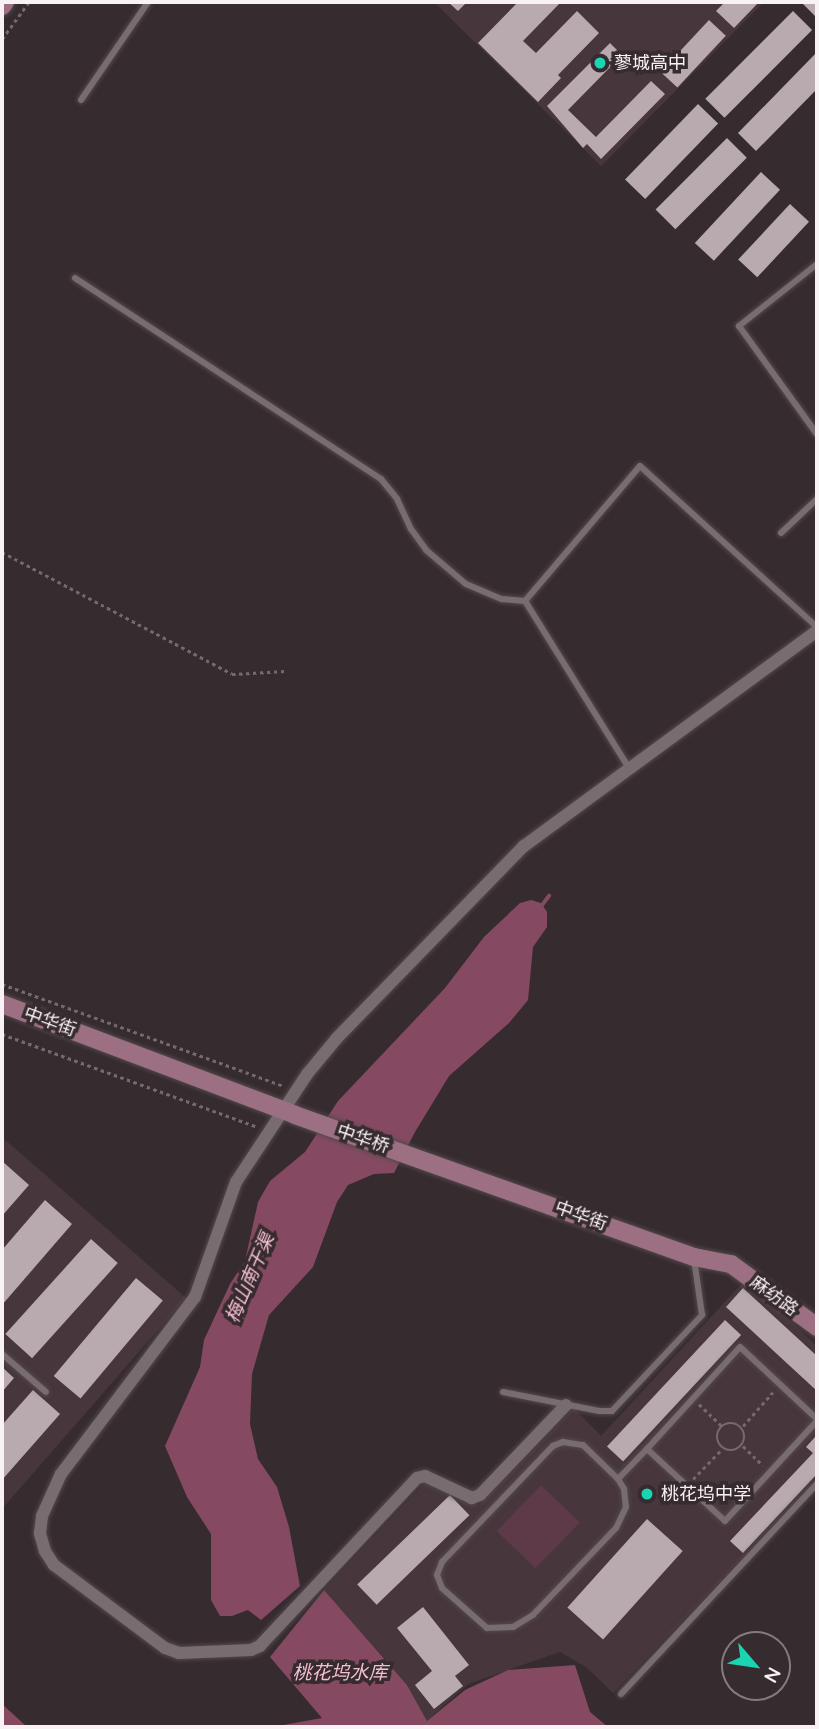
<!DOCTYPE html>
<meta charset="utf-8">
<style>
body{margin:0}
#map{position:relative;width:819px;height:1729px;overflow:hidden;background:#362b2f;font-family:Quicksand,"Noto Sans SC",sans-serif}
div>[style]{position:absolute}
[style*='--x']{left:calc(var(--x)*1px);top:calc(var(--y)*1px);width:calc(var(--w)*1px);rotate:calc(var(--a)*1deg)}
.built>*{inset:0;background:#47363c}
.green>*{inset:0;background:#5e3948;transform-origin:0 0}
.water>*{inset:0;background:#854a62}
.stream>*{height:3.5px;margin:-1.75px;padding:0 1.75px;transform-origin:1.75px;border-radius:1.75px;background:#854a62}
.building>*{inset:0;background:#b8aaaf;transform-origin:0 0}
.path>*{height:2.5px;margin-top:-1.25px;transform-origin:0;background:repeating-linear-gradient(90deg,#746a6e 0 3.5px,transparent 0 7px)}
.path>.ring{margin:-1.25px;padding:0;box-sizing:content-box;background:none;border:2.5px solid #746a6e;border-radius:50%}
.roads{filter:drop-shadow(0 0 2px #52494c) drop-shadow(0 0 2px #52494c)}
.lane>*{height:6px;margin:-3px;padding:0 3px;transform-origin:3px;border-radius:3px;background:#796c70}
.street>*{height:12px;margin:-6px;padding:0 6px;transform-origin:6px;border-radius:6px;background:#796c70}
.secondary>*{height:18px;margin:-9px;padding:0 9px;transform-origin:9px;border-radius:9px;background:#9c7082}
.dots>*{width:19px;height:19px;translate:-50% -50%;box-sizing:border-box;border:4px solid #362b2f;border-radius:50%}
span{translate:-50% -50%;white-space:nowrap;text-align:center;line-height:1.15;-webkit-text-stroke:7px #362b2f;paint-order:stroke}
.poi-label{font-size:18px;color:#f9f2f4}
.left{translate:0 -50%;text-align:left}
.street-label{font-size:18px;color:#f9f2f4}
.water-label{font-size:19px;color:#f6bed3;font-style:italic}
.frame{position:absolute;inset:0;border:4px solid #f9f2f4;pointer-events:none}
.north{position:absolute;left:721px;top:1631px;width:70px;height:70px;box-sizing:border-box;background:#362b2f;border:2px solid #847b7e;border-radius:50%;rotate:119deg;font-size:19px;font-weight:700;line-height:28px;text-align:center;color:#f9f2f4}
.north::after{content:'';display:block;margin:auto;width:24px;height:32px;background:#1ad5b2;clip-path:polygon(50% 0,100% 100%,50% 72%,0 100%)}
</style>
<div id="map">
<div class="built">
<i style="clip-path:polygon(434px 2px,764px 2px,601px 166px)"></i>
<i style="clip-path:polygon(2px 1137px,186px 1298px,2px 1509px)"></i>
<i style="clip-path:polygon(746px 1279px,817px 1346px,817px 1480px,613px 1693px,586px 1667px,560px 1652px,468px 1684px,427px 1721px,407px 1685px,324px 1590px,426px 1482px,479px 1505px,574px 1408px,601px 1436px)"></i>
</div>
<div class="green">
<i style="left:541px;top:1485px;width:54px;height:64px;rotate:44deg"></i>
</div>
<div class="water">
<i style="clip-path:polygon(531px 900px,541px 903px,547px 912px,547px 927px,533px 947px,528px 1000px,509px 1023px,449px 1076px,415px 1132px,394px 1173px,374px 1174px,348px 1185px,337px 1202px,313px 1267px,269px 1315px,252px 1374px,250px 1424px,258px 1459px,277px 1487px,289px 1527px,300px 1586px,261px 1620px,248px 1610px,232px 1616px,220px 1616px,211px 1600px,211px 1534px,187px 1497px,165px 1446px,200px 1367px,204px 1340px,230px 1284px,245px 1261px,258px 1202px,270px 1181px,305px 1152px,338px 1101px,445px 988px,484px 937px,520px 903px)"></i>
<i style="clip-path:polygon(324px 1590px,407px 1685px,427px 1721px,465px 1690px,508px 1670px,575px 1665px,590px 1712px,608px 1727px,272px 1727px,322px 1718px,270px 1657px)"></i>
<i style="clip-path:polygon(2px 1704px,26px 1726px,27px 1727px,2px 1727px)"></i>
</div>
<div class="stream">
<i style="--x:540;--y:908;--w:15;--a:-53"></i>
</div>
<div class="building">
<i style="clip-path:polygon(448px 2px,467px 2px,458px 11px)"></i>
<i style="clip-path:polygon(518px 2px,561px 2px,523px 41px,536px 53px,577px 11px,599px 33px,558px 75px,561px 78px,538px 102px,478px 43px)"></i>
<i style="clip-path:polygon(725px 2px,759px 2px,734px 28px,716px 11px)"></i>
<i style="clip-path:polygon(801px 2px,817px 2px,817px 18px)"></i>
<i style="left:793px;top:11px;width:27px;height:124px;rotate:45deg"></i>
<i style="left:709px;top:20px;width:23px;height:71px;rotate:43deg"></i>
<i style="clip-path:polygon(610px 43px,622px 55px,568px 110px,596px 137px,651px 81px,665px 94px,601px 159px,587px 144px,583px 148px,547px 106px)"></i>
<i style="clip-path:polygon(817px 52px,817px 89px,756px 151px,738px 133px)"></i>
<i style="left:698px;top:104px;width:28px;height:105px;rotate:44deg"></i>
<i style="left:727px;top:138px;width:28px;height:101px;rotate:45deg"></i>
<i style="left:761px;top:172px;width:26px;height:97px;rotate:43deg"></i>
<i style="left:790px;top:204px;width:26px;height:76px;rotate:43deg"></i>
<i style="clip-path:polygon(2px 1161px,29px 1185px,2px 1216px)"></i>
<i style="clip-path:polygon(45px 1200px,72px 1224px,2px 1305px,2px 1250px)"></i>
<i style="left:91px;top:1239px;width:36px;height:128px;rotate:42deg"></i>
<i style="left:136px;top:1278px;width:35px;height:128px;rotate:40deg"></i>
<i style="clip-path:polygon(743px 1288px,817px 1356px,817px 1391px,726px 1307px)"></i>
<i style="left:725px;top:1320px;width:22px;height:173px;rotate:43deg"></i>
<i style="clip-path:polygon(2px 1367px,14px 1378px,2px 1392px)"></i>
<i style="clip-path:polygon(33px 1390px,60px 1414px,2px 1480px,2px 1425px)"></i>
<i style="clip-path:polygon(815px 1437px,817px 1474px,743px 1553px,730px 1541px,813px 1453px,806px 1447px)"></i>
<i style="left:450px;top:1495px;width:28px;height:129px;rotate:46deg"></i>
<i style="left:647px;top:1519px;width:48px;height:119px;rotate:42deg"></i>
<i style="clip-path:polygon(423px 1607px,469px 1665px,455px 1676px,463px 1686px,434px 1709px,415px 1685px,432px 1671px,397px 1628px)"></i>
</div>
<div class="path">
<i style="--x:2;--y:39;--w:46;--a:-53.9"></i>
<i style="--x:2;--y:552;--w:260;--a:27.9"></i>
<i style="--x:232;--y:674;--w:53;--a:-3.2"></i>
<i style="--x:2;--y:984;--w:300;--a:19.9"></i>
<i style="--x:2;--y:1034;--w:272;--a:20"></i>
<i style="--x:699;--y:1404;--w:32;--a:44"></i>
<i class="ring" style="left:717px;top:1423px;width:25.5px;height:25.5px"></i>
<i style="--x:743;--y:1426;--w:45;--a:-48.6"></i>
<i style="--x:743;--y:1446;--w:28;--a:44"></i>
<i style="--x:693;--y:1479;--w:42;--a:-46"></i>
</div>
<div class="roads">
<div class="lane">
<i style="--x:81;--y:100;--w:119;--a:-55.6"></i>
<i style="--x:817;--y:264;--w:100;--a:141.5"></i>
<i style="--x:739;--y:326;--w:133;--a:54.2"></i>
<i style="--x:75;--y:278;--w:366;--a:33.3"></i>
<i style="--x:381;--y:479;--w:26;--a:51"></i>
<i style="--x:397;--y:499;--w:33;--a:65"></i>
<i style="--x:411;--y:529;--w:26;--a:54"></i>
<i style="--x:426;--y:550;--w:52;--a:40.4"></i>
<i style="--x:466;--y:584;--w:39;--a:23"></i>
<i style="--x:502;--y:599;--w:23;--a:5"></i>
<i style="--x:525;--y:601;--w:177;--a:-49.6"></i>
<i style="--x:640;--y:466;--w:239;--a:42.3"></i>
<i style="--x:781;--y:533;--w:50;--a:-43.4"></i>
<i style="--x:525;--y:601;--w:197;--a:58.1"></i>
<i style="--x:2;--y:1354;--w:58;--a:40.8"></i>
<i style="--x:503;--y:1392;--w:98;--a:11.2"></i>
<i style="--x:599;--y:1411;--w:13;--a:0"></i>
<i style="--x:612;--y:1411;--w:132;--a:-46.8"></i>
<i style="--x:702;--y:1315;--w:57;--a:-98.1"></i>
<i style="--x:817;--y:1419;--w:105;--a:-136.9"></i>
<i style="--x:740;--y:1347;--w:138;--a:132.4"></i>
<i style="--x:647;--y:1449;--w:106;--a:42.7"></i>
<i style="--x:725;--y:1521;--w:136;--a:-47.4"></i>
<i style="--x:563;--y:1442;--w:20;--a:9"></i>
<i style="--x:583;--y:1445;--w:49;--a:44.2"></i>
<i style="--x:618;--y:1479;--w:12;--a:59"></i>
<i style="--x:624;--y:1489;--w:18;--a:84"></i>
<i style="--x:626;--y:1507;--w:23;--a:115"></i>
<i style="--x:616;--y:1528;--w:120;--a:133.7"></i>
<i style="--x:533;--y:1615;--w:23;--a:149"></i>
<i style="--x:513;--y:1627;--w:26;--a:178"></i>
<i style="--x:487;--y:1628;--w:60;--a:-138.4"></i>
<i style="--x:442;--y:1588;--w:14;--a:-111"></i>
<i style="--x:437;--y:1575;--w:14;--a:-69"></i>
<i style="--x:442;--y:1562;--w:161;--a:-46.3"></i>
<i style="--x:553;--y:1446;--w:11;--a:-22"></i>
<i style="--x:618;--y:1479;--w:42;--a:-46"></i>
<i style="--x:621;--y:1694;--w:287;--a:-47"></i>
</div>
<div class="street">
<i style="--x:566;--y:1405;--w:124;--a:133.7"></i>
<i style="--x:480;--y:1495;--w:9;--a:159"></i>
<i style="--x:472;--y:1498;--w:52;--a:-154.9"></i>
<i style="--x:425;--y:1476;--w:8;--a:166"></i>
<i style="--x:417;--y:1478;--w:230;--a:133.1"></i>
<i style="--x:260;--y:1646;--w:10;--a:156"></i>
<i style="--x:251;--y:1650;--w:72;--a:177.6"></i>
<i style="--x:179;--y:1653;--w:15;--a:-160"></i>
<i style="--x:165;--y:1648;--w:139;--a:-143.2"></i>
<i style="--x:54;--y:1565;--w:17;--a:-123"></i>
<i style="--x:45;--y:1551;--w:19;--a:-106"></i>
<i style="--x:40;--y:1533;--w:17;--a:-83"></i>
<i style="--x:42;--y:1516;--w:46;--a:-65.7"></i>
<i style="--x:61;--y:1474;--w:222;--a:-52.9"></i>
<i style="--x:195;--y:1297;--w:122;--a:-70.4"></i>
<i style="--x:236;--y:1182;--w:131;--a:-56.6"></i>
<i style="--x:308;--y:1073;--w:45;--a:-50.4"></i>
<i style="--x:337;--y:1038;--w:268;--a:-45.8"></i>
<i style="--x:524;--y:846;--w:363;--a:-36.3"></i>
</div>
<div class="secondary">
<i style="--x:2;--y:6;--w:5;--a:-53"></i>
<i style="--x:2;--y:1004;--w:313;--a:20.7"></i>
<i style="--x:295;--y:1115;--w:424;--a:19.6"></i>
<i style="--x:694;--y:1257;--w:38;--a:11"></i>
<i style="--x:731;--y:1264;--w:107;--a:36.2"></i>
</div>
</div>
<div class="dots">
<i style="left:600px;top:63px;background:#1ad5b2"></i>
<i style="left:647px;top:1494px;background:#1ad5b2"></i>
</div>
<div class="poi-label">
<span class="left" style="left:614px;top:63px">蓼城高中</span>
<span class="left" style="left:661px;top:1494px">桃花坞中学</span>
</div>
<div class="street-label">
<span style="left:50px;top:1022px;rotate:20deg">中华街</span>
<span style="left:363px;top:1139px;rotate:19deg">中华桥</span>
<span style="left:581px;top:1216px;rotate:20deg">中华街</span>
<span style="left:774px;top:1296px;rotate:36deg">麻纺路</span>
</div>
<div class="water-label">
<span style="left:250px;top:1278px;rotate:-67deg">梅山南干渠</span>
<span style="left:340px;top:1673px">桃花坞水库</span>
</div>
<div class="frame"></div>
<div class="north">N</div>
</div>
